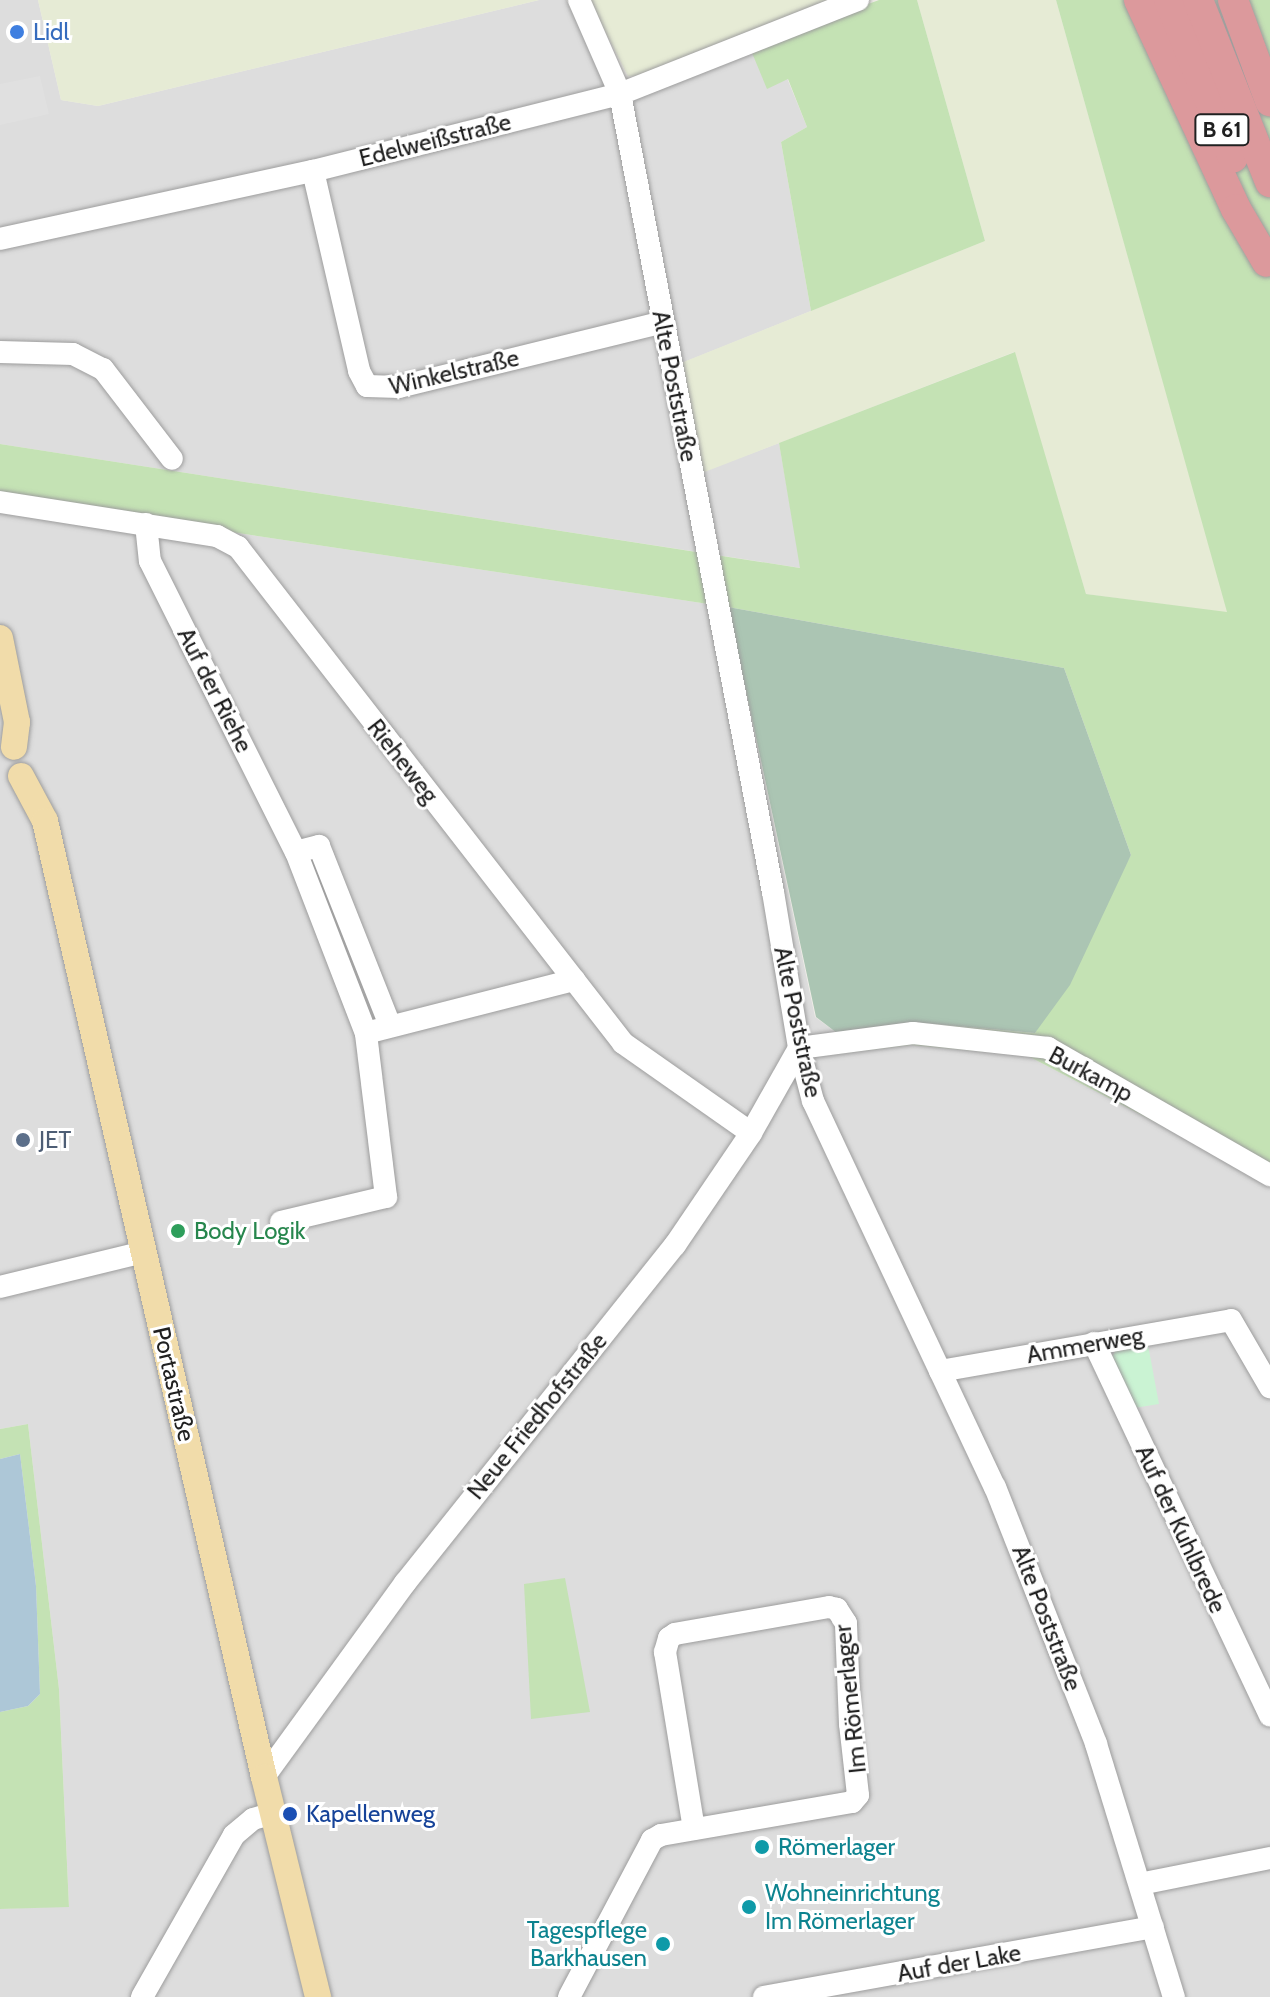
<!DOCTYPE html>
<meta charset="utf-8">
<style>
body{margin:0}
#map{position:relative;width:1270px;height:1997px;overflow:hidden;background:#efede7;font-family:Cabin,sans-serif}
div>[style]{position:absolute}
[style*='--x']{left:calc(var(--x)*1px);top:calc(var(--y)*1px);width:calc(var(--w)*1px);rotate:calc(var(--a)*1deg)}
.residential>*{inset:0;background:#ddd}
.farmland>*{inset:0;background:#e6ebd5}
.grass>*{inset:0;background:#c4e2b4}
.cemetery>*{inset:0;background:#abc5b3}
.park>*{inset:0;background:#caf3d3}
.parking>*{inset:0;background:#e0e0e0}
.water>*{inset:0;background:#adc7d7}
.roads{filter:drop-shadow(0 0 2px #9d9d9d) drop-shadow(0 0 2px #9d9d9d)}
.minor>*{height:22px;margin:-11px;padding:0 11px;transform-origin:11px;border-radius:11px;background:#fff}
.major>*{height:26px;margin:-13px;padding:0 13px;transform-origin:13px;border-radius:13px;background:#f1dcaa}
.highway>*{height:30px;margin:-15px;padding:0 15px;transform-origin:15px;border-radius:15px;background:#dc999c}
.dots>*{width:22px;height:22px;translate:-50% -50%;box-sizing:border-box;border:4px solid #fff;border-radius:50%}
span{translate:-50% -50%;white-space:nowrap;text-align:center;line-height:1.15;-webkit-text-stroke:6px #fff;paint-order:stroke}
.shield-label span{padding:2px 6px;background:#fff;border:2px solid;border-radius:6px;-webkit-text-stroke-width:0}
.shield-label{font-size:22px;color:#202020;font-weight:700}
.shop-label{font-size:24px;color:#366cbe}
.left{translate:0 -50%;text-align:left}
.street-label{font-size:24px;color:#202020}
.service-label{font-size:24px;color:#4e5e75}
.leisure-label{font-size:24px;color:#27864d}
.transit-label{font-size:24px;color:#164399}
.culture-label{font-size:24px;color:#0d838f}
.right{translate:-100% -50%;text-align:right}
</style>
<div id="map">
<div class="residential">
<i style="clip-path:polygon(0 0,38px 0,61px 100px,98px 106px,539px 0,566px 0,614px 100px,750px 48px,787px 78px,807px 127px,781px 142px,811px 311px,682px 363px,702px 472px,779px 443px,801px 568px,0 444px)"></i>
<i style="clip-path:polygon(0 497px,728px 607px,815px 1017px,837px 1033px,822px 1055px,911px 1045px,1028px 1056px,1270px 1182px,1270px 1997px,0 1997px,0 1909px,69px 1906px,59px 1689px,28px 1424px,0 1429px)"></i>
</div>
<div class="farmland">
<i style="clip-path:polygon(38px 0,539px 0,98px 106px,61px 100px)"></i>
<i style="clip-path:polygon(589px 0,834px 0,641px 76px,628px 76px)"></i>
<i style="clip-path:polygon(917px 0,1056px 0,1228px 613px,1086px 594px,1014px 352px,702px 473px,681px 363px,985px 241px)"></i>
</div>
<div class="grass">
<i style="clip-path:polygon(879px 0,917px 0,985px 241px,811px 311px,781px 142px,807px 127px,788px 79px,767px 89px,750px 48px)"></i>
<i style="clip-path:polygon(1056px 0,1270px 0,1270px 1182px,1028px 1056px,911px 1045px,821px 1056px,837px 1033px,912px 1022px,1035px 1033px,1131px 855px,1064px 668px,728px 607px,0 497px,0 444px,800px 568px,779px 443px,1015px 352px,1086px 594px,1227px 612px)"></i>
<i style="clip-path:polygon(28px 1424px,59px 1689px,69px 1907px,0 1909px,0 1712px,28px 1706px,40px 1694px,36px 1586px,20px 1454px,0 1459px,0 1429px)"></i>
<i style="clip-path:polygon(565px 1578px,590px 1712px,531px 1719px,524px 1584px)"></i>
</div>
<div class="cemetery">
<i style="clip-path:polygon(728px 607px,1064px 668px,1131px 855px,1070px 985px,1035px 1033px,912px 1022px,837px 1033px,816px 1017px)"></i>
</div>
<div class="park">
<i style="clip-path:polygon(1148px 1345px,1159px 1404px,1134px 1408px,1112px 1358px,1115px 1351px)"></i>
</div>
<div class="parking">
<i style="clip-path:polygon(40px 76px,49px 114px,0 125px,0 84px)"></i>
</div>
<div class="water">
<i style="clip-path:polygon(20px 1454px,36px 1586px,40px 1694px,28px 1706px,0 1712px,0 1459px)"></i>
</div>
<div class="roads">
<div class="minor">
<i style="--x:579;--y:0;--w:103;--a:66.4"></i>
<i style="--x:620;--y:94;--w:813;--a:79.15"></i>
<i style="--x:773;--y:892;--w:158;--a:80.5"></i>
<i style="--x:799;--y:1048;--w:55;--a:75.2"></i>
<i style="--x:813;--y:1101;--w:427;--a:64.8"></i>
<i style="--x:995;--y:1487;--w:276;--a:68.5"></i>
<i style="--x:1096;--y:1744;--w:265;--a:72.9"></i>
<i style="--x:313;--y:171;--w:205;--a:77"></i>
<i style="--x:359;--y:371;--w:17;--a:62"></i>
<i style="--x:367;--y:386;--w:32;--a:2"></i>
<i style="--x:399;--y:387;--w:272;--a:-13.8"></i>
<i style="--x:0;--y:239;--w:320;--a:-12.3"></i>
<i style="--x:313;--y:171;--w:317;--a:-14.1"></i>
<i style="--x:620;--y:94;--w:256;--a:-21.6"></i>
<i style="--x:0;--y:352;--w:73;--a:1.6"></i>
<i style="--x:73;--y:354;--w:34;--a:27"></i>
<i style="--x:103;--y:369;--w:113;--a:52.5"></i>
<i style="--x:0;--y:502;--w:220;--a:8.9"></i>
<i style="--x:217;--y:536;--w:24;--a:28"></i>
<i style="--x:238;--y:547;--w:628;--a:52.18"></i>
<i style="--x:623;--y:1043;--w:156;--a:35.1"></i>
<i style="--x:146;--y:524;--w:37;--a:84"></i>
<i style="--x:150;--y:561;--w:326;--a:63.4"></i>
<i style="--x:296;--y:852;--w:194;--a:68.9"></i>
<i style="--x:366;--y:1033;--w:215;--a:-14.3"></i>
<i style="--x:296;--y:852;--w:24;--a:-15"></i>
<i style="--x:319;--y:846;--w:193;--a:68.4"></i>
<i style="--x:799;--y:1048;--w:115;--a:-7.5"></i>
<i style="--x:913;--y:1033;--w:136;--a:6.3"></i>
<i style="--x:1048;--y:1048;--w:256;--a:29.8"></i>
<i style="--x:281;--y:1222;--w:108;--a:-13.4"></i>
<i style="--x:386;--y:1197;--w:165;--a:-97"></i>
<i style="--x:0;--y:1287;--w:148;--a:-13.7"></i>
<i style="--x:1094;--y:1343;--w:412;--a:64.7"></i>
<i style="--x:940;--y:1371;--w:295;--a:-9.9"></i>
<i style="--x:1231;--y:1320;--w:78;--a:59.8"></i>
<i style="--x:264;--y:1777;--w:240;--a:-54"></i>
<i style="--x:405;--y:1583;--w:433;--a:-51.4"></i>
<i style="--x:675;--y:1245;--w:135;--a:-55.8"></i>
<i style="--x:751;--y:1133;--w:98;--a:-60.5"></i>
<i style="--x:1140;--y:1884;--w:133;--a:-11.3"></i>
<i style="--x:142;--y:1997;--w:186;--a:-60.4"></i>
<i style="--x:234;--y:1835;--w:25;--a:-40"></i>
<i style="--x:253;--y:1819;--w:22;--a:-16"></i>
<i style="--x:569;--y:1997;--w:178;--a:-62.1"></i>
<i style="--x:652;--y:1840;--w:10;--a:-29"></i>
<i style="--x:661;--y:1835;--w:194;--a:-9.8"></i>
<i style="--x:852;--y:1802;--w:9;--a:-49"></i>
<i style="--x:858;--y:1795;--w:71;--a:-96.4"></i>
<i style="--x:850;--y:1724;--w:101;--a:-92.3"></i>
<i style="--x:846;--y:1623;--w:17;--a:-123"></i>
<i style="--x:837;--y:1609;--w:8;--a:-166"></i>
<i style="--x:829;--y:1607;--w:156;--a:170.1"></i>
<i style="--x:675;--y:1634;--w:7;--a:146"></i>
<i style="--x:669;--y:1638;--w:15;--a:106"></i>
<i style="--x:665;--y:1652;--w:179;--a:80.7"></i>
<i style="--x:764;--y:1997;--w:395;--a:-10.2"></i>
</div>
<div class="major">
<i style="--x:0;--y:638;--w:86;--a:78.6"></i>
<i style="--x:17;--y:722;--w:25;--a:97"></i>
<i style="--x:21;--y:776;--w:51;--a:61.9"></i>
<i style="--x:45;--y:821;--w:981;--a:77.1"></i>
<i style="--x:264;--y:1777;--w:227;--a:76.2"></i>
</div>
<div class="highway">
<i style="--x:1139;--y:0;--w:230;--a:65.1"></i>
<i style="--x:1236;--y:209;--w:61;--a:59.7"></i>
<i style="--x:1169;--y:0;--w:170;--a:67.9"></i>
<i style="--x:1198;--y:0;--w:196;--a:68.4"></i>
<i style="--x:1233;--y:0;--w:108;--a:69.9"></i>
</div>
</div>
<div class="dots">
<i style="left:17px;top:32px;background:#3f7fe0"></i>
<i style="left:23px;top:1140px;background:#5c6f8a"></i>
<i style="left:178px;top:1231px;background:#2e9e5b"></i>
<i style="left:290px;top:1814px;background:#1a4fb4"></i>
<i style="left:762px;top:1847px;background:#0f9aa8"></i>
<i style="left:749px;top:1907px;background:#0f9aa8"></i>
<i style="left:663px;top:1944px;background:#0f9aa8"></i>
</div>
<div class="shield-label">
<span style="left:1222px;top:130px">B 61</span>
</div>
<div class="shop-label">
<span class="left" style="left:33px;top:32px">Lidl</span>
</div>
<div class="street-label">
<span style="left:435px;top:140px;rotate:-14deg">Edelweißstraße</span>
<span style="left:454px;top:372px;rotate:-13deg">Winkelstraße</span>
<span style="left:675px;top:386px;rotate:79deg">Alte Poststraße</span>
<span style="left:215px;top:690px;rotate:63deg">Auf der Riehe</span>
<span style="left:403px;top:761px;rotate:52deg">Rieheweg</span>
<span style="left:798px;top:1022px;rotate:78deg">Alte Poststraße</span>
<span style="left:1091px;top:1074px;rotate:28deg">Burkamp</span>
<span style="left:1085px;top:1345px;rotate:-10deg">Ammerweg</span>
<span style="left:174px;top:1384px;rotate:77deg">Portastraße</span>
<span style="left:537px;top:1416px;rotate:-51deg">Neue Friedhofstraße</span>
<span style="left:1181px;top:1529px;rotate:65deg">Auf der Kuhlbrede</span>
<span style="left:1047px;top:1618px;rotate:69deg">Alte Poststraße</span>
<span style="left:850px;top:1699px;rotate:-96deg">Im Römerlager</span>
<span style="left:959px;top:1963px;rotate:-10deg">Auf der Lake</span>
</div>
<div class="service-label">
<span class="left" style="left:39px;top:1140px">JET</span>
</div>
<div class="leisure-label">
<span class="left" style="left:194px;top:1231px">Body Logik</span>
</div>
<div class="transit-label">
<span class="left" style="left:306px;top:1814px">Kapellenweg</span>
</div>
<div class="culture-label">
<span class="left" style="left:778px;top:1847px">Römerlager</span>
<span class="left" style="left:765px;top:1907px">Wohneinrichtung<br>Im Römerlager</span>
<span class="right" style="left:647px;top:1944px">Tagespflege<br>Barkhausen</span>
</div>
</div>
